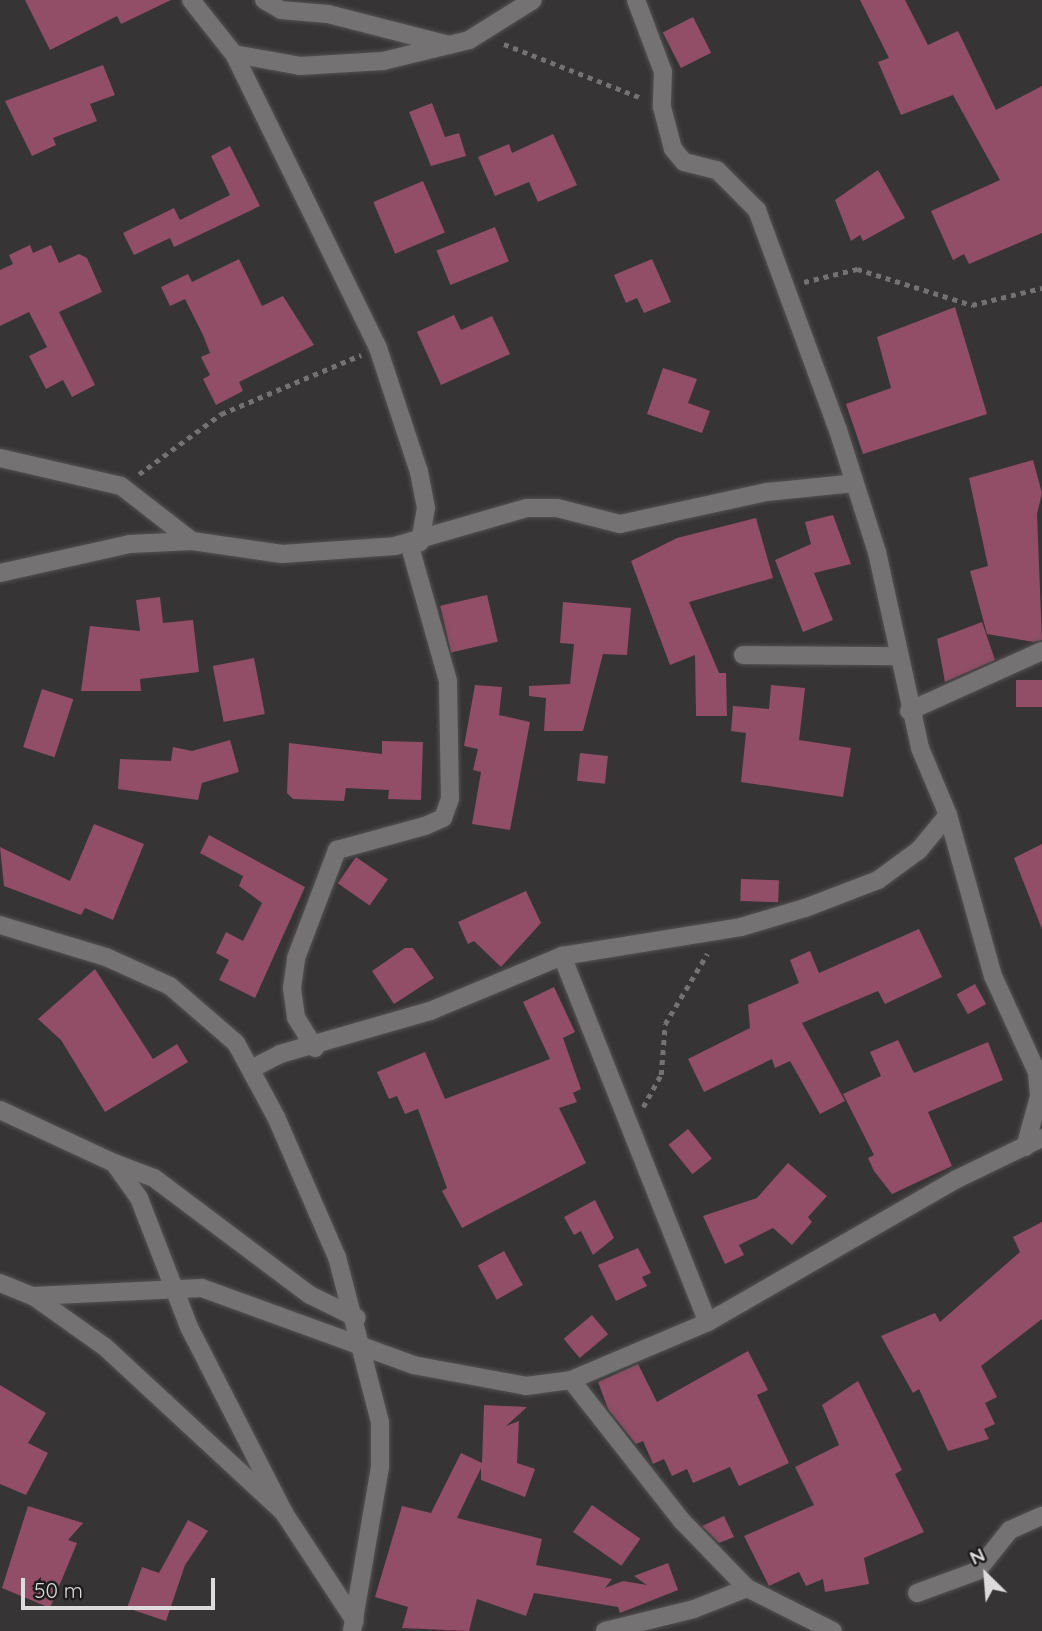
<!DOCTYPE html>
<style>
body{margin:0}
#map{position:relative;width:1042px;height:1631px;overflow:hidden;background:#373435;font-family:Quicksand,sans-serif}
div>[style]{position:absolute}
[style*='--x']{left:calc(var(--x)*1px);top:calc(var(--y)*1px);width:calc(var(--w)*1px);rotate:calc(var(--a)*1deg)}
.building>*{inset:0;background:#914e66;transform-origin:0 0}
.path>*{height:4.5px;margin-top:-2.25px;transform-origin:0;background:repeating-linear-gradient(90deg,#757273 0 5px,transparent 0 10px)}
.roads{filter:drop-shadow(0 0 2px #545152) drop-shadow(0 0 2px #545152)}
.minor>*{height:18px;margin:-9px;padding:0 9px;transform-origin:9px;border-radius:9px;background:#757273}
span{translate:-50% -50%;white-space:nowrap;text-align:center;line-height:1.15;-webkit-text-stroke:7px #1e1c1d;paint-order:stroke}
.north{position:absolute;left:951px;top:1540px;width:70px;height:70px;-webkit-text-stroke:5px #1e1c1d;paint-order:stroke;rotate:335deg;font-size:19px;font-weight:700;line-height:28px;text-align:center;color:#dddbdc}
.north::after{content:'';display:block;margin:auto;width:24px;height:32px;background:#dddbdc;clip-path:polygon(50% 0,100% 100%,50% 72%,0 100%)}
.scale{position:absolute;left:21px;top:1578px;width:194px;height:32px;box-sizing:border-box;border:4px solid #dddbdc;border-top:0;padding-left:9px;font-size:21px;line-height:24px;white-space:nowrap;color:#dddbdc;-webkit-text-stroke:5px #1e1c1d;paint-order:stroke}
</style>
<div id="map">
<div class="building">
<i style="clip-path:polygon(25px 0,171px 0,121px 24px,117px 16px,50px 50px)"></i>
<i style="clip-path:polygon(860px 0,905px 0,928px 45px,958px 31px,996px 110px,1042px 86px,1042px 233px,969px 264px,964px 254px,953px 260px,931px 211px,1000px 180px,953px 95px,901px 115px,878px 62px,889px 58px)"></i>
<i style="left:693px;top:17px;width:40px;height:34px;rotate:63deg"></i>
<i style="clip-path:polygon(103px 65px,115px 95px,90px 104px,97px 121px,53px 138px,56px 145px,32px 156px,5px 101px)"></i>
<i style="clip-path:polygon(432px 103px,445px 137px,459px 133px,466px 156px,431px 166px,409px 112px)"></i>
<i style="clip-path:polygon(553px 134px,577px 185px,538px 202px,529px 182px,495px 196px,478px 157px,509px 144px,512px 153px)"></i>
<i style="clip-path:polygon(230px 146px,260px 206px,174px 247px,170px 238px,134px 255px,123px 233px,174px 208px,180px 220px,230px 195px,211px 156px)"></i>
<i style="clip-path:polygon(878px 170px,905px 218px,863px 241px,860px 235px,851px 241px,835px 200px)"></i>
<i style="left:423px;top:181px;width:56px;height:54px;rotate:67deg"></i>
<i style="left:495px;top:227px;width:37px;height:63px;rotate:68deg"></i>
<i style="clip-path:polygon(30px 245px,33px 253px,51px 245px,59px 263px,79px 254px,87px 258px,102px 292px,59px 312px,95px 385px,72px 397px,63px 380px,46px 389px,29px 356px,47px 347px,29px 312px,0 326px,0 270px,13px 264px,9px 255px)"></i>
<i style="clip-path:polygon(239px 259px,262px 306px,283px 296px,314px 345px,239px 382px,243px 391px,216px 405px,203px 379px,210px 375px,201px 357px,210px 353px,203px 335px,185px 299px,170px 306px,161px 287px,188px 274px,192px 282px)"></i>
<i style="clip-path:polygon(652px 259px,671px 302px,644px 313px,637px 298px,626px 303px,614px 275px)"></i>
<i style="clip-path:polygon(955px 307px,987px 414px,863px 454px,846px 404px,891px 388px,877px 337px)"></i>
<i style="clip-path:polygon(454px 315px,461px 330px,492px 316px,510px 354px,441px 385px,417px 332px)"></i>
<i style="clip-path:polygon(663px 368px,697px 379px,688px 403px,710px 411px,702px 433px,647px 414px)"></i>
<i style="clip-path:polygon(1033px 460px,1042px 493px,1037px 514px,1042px 640px,1034px 642px,987px 634px,970px 571px,988px 566px,969px 478px)"></i>
<i style="clip-path:polygon(833px 515px,851px 564px,814px 573px,833px 620px,803px 632px,775px 560px,811px 544px,805px 522px)"></i>
<i style="clip-path:polygon(756px 518px,773px 578px,689px 602px,719px 673px,726px 673px,727px 716px,696px 716px,695px 655px,670px 665px,631px 561px,677px 538px)"></i>
<i style="left:487px;top:595px;width:48px;height:48px;rotate:77deg"></i>
<i style="clip-path:polygon(160px 597px,163px 623px,193px 620px,199px 672px,140px 679px,141px 691px,81px 691px,90px 626px,140px 631px,136px 600px)"></i>
<i style="clip-path:polygon(563px 602px,631px 608px,627px 655px,603px 654px,583px 731px,544px 731px,546px 698px,529px 696px,529px 686px,570px 684px,574px 644px,560px 643px)"></i>
<i style="clip-path:polygon(982px 622px,995px 660px,945px 682px,937px 639px)"></i>
<i style="left:254px;top:658px;width:57px;height:42px;rotate:79deg"></i>
<i style="left:1016px;top:680px;width:26px;height:27px"></i>
<i style="clip-path:polygon(475px 685px,502px 687px,499px 715px,530px 722px,510px 830px,472px 824px,481px 772px,473px 770px,478px 749px,464px 746px)"></i>
<i style="clip-path:polygon(771px 685px,805px 688px,799px 740px,851px 748px,843px 797px,741px 782px,746px 733px,731px 731px,733px 706px,769px 709px)"></i>
<i style="left:42px;top:689px;width:33px;height:61px;rotate:18deg"></i>
<i style="clip-path:polygon(230px 740px,239px 772px,202px 783px,198px 800px,118px 789px,120px 759px,171px 761px,173px 747px,192px 751px)"></i>
<i style="clip-path:polygon(382px 741px,423px 742px,421px 800px,388px 799px,389px 790px,346px 788px,344px 801px,293px 799px,287px 793px,289px 743px,382px 754px)"></i>
<i style="left:580px;top:753px;width:28px;height:28px;rotate:6deg"></i>
<i style="clip-path:polygon(94px 824px,144px 844px,113px 920px,85px 908px,81px 915px,4px 886px,0 847px,70px 881px)"></i>
<i style="clip-path:polygon(209px 835px,305px 887px,255px 998px,219px 980px,229px 960px,216px 953px,226px 932px,243px 941px,262px 903px,239px 886px,243px 876px,200px 853px)"></i>
<i style="clip-path:polygon(1042px 844px,1042px 929px,1014px 858px)"></i>
<i style="left:356px;top:857px;width:39px;height:32px;rotate:35deg"></i>
<i style="left:741px;top:879px;width:38px;height:22px;rotate:2deg"></i>
<i style="clip-path:polygon(526px 891px,541px 923px,501px 967px,474px 941px,468px 944px,458px 922px)"></i>
<i style="clip-path:polygon(919px 929px,942px 977px,885px 1004px,878px 991px,802px 1023px,845px 1101px,820px 1114px,790px 1061px,775px 1068px,772px 1059px,704px 1092px,688px 1059px,750px 1028px,748px 1005px,799px 983px,790px 960px,810px 951px,819px 973px)"></i>
<i style="clip-path:polygon(405px 948px,413px 948px,434px 978px,394px 1004px,372px 971px)"></i>
<i style="clip-path:polygon(95px 969px,153px 1059px,177px 1044px,188px 1062px,105px 1112px,61px 1040px,38px 1019px)"></i>
<i style="left:975px;top:984px;width:23px;height:21px;rotate:61deg"></i>
<i style="clip-path:polygon(554px 987px,575px 1032px,563px 1038px,581px 1089px,573px 1093px,577px 1102px,559px 1108px,586px 1163px,462px 1228px,442px 1191px,447px 1188px,418px 1109px,405px 1114px,397px 1096px,389px 1099px,377px 1072px,425px 1052px,445px 1099px,550px 1059px,523px 1002px)"></i>
<i style="clip-path:polygon(898px 1040px,914px 1073px,988px 1042px,1003px 1080px,928px 1112px,952px 1166px,892px 1194px,874px 1171px,868px 1158px,874px 1155px,843px 1094px,881px 1076px,870px 1052px)"></i>
<i style="left:688px;top:1129px;width:38px;height:25px;rotate:51deg"></i>
<i style="clip-path:polygon(788px 1163px,827px 1196px,808px 1217px,812px 1222px,792px 1245px,773px 1228px,739px 1245px,744px 1255px,725px 1264px,703px 1216px,757px 1198px)"></i>
<i style="clip-path:polygon(595px 1200px,614px 1238px,593px 1255px,581px 1231px,574px 1235px,564px 1217px)"></i>
<i style="clip-path:polygon(1042px 1222px,1042px 1319px,981px 1366px,997px 1397px,985px 1403px,995px 1424px,984px 1429px,989px 1439px,948px 1451px,919px 1389px,913px 1393px,881px 1336px,935px 1313px,940px 1322px,1020px 1252px,1013px 1237px)"></i>
<i style="clip-path:polygon(638px 1248px,651px 1273px,642px 1277px,647px 1286px,616px 1301px,598px 1265px)"></i>
<i style="left:504px;top:1251px;width:39px;height:30px;rotate:61deg"></i>
<i style="left:592px;top:1315px;width:25px;height:37px;rotate:50deg"></i>
<i style="clip-path:polygon(748px 1351px,768px 1390px,757px 1395px,789px 1463px,739px 1486px,730px 1467px,693px 1483px,687px 1469px,672px 1476px,664px 1459px,653px 1464px,643px 1441px,636px 1444px,608px 1409px,598px 1382px,638px 1364px,657px 1402px)"></i>
<i style="clip-path:polygon(858px 1381px,902px 1470px,895px 1474px,924px 1532px,864px 1558px,869px 1584px,825px 1592px,823px 1579px,806px 1586px,799px 1572px,769px 1586px,744px 1536px,814px 1505px,795px 1467px,839px 1445px,822px 1405px)"></i>
<i style="clip-path:polygon(0 1385px,46px 1413px,28px 1443px,48px 1453px,26px 1495px,0 1484px)"></i>
<i style="clip-path:polygon(484px 1405px,527px 1407px,506px 1426px,519px 1421px,517px 1463px,535px 1469px,525px 1497px,481px 1480px,481px 1468px,457px 1518px,542px 1539px,536px 1565px,612px 1579px,605px 1588px,623px 1581px,647px 1585px,634px 1576px,668px 1563px,678px 1590px,620px 1613px,618px 1607px,534px 1593px,526px 1616px,477px 1599px,469px 1631px,402px 1628px,408px 1607px,375px 1597px,402px 1506px,431px 1513px,461px 1453px,482px 1463px)"></i>
<i style="left:592px;top:1505px;width:59px;height:33px;rotate:35deg"></i>
<i style="clip-path:polygon(28px 1506px,83px 1523px,68px 1540px,77px 1543px,50px 1608px,2px 1588px)"></i>
<i style="clip-path:polygon(724px 1516px,734px 1537px,719px 1543px,702px 1526px)"></i>
<i style="clip-path:polygon(188px 1520px,208px 1531px,185px 1565px,166px 1621px,127px 1608px,142px 1567px,159px 1573px)"></i>
</div>
<div class="path">
<i style="--x:504;--y:44;--w:148;--a:21.4"></i>
<i style="--x:804;--y:282;--w:55;--a:-13.8"></i>
<i style="--x:857;--y:269;--w:121;--a:17.4"></i>
<i style="--x:972;--y:305;--w:72;--a:-13.7"></i>
<i style="--x:139;--y:474;--w:102;--a:-36.2"></i>
<i style="--x:221;--y:414;--w:152;--a:-22.9"></i>
<i style="--x:643;--y:1107;--w:37;--a:-61"></i>
<i style="--x:661;--y:1075;--w:51;--a:-85.5"></i>
<i style="--x:665;--y:1024;--w:82;--a:-59"></i>
</div>
<div class="roads">
<div class="minor">
<i style="--x:191;--y:0;--w:69;--a:51.5"></i>
<i style="--x:234;--y:54;--w:327;--a:63.9"></i>
<i style="--x:378;--y:348;--w:131;--a:71.7"></i>
<i style="--x:419;--y:472;--w:37;--a:79"></i>
<i style="--x:426;--y:508;--w:35;--a:100"></i>
<i style="--x:264;--y:0;--w:20;--a:30"></i>
<i style="--x:281;--y:10;--w:47;--a:4.9"></i>
<i style="--x:328;--y:14;--w:125;--a:14.4"></i>
<i style="--x:636;--y:0;--w:77;--a:69.4"></i>
<i style="--x:663;--y:72;--w:35;--a:92"></i>
<i style="--x:662;--y:107;--w:43;--a:75.3"></i>
<i style="--x:673;--y:149;--w:17;--a:50"></i>
<i style="--x:684;--y:162;--w:34;--a:14"></i>
<i style="--x:717;--y:170;--w:57;--a:45"></i>
<i style="--x:757;--y:210;--w:234;--a:69.8"></i>
<i style="--x:838;--y:430;--w:128;--a:72.3"></i>
<i style="--x:877;--y:552;--w:201;--a:77.6"></i>
<i style="--x:920;--y:748;--w:73;--a:67.3"></i>
<i style="--x:948;--y:815;--w:167;--a:74.4"></i>
<i style="--x:993;--y:976;--w:106;--a:65.4"></i>
<i style="--x:1037;--y:1072;--w:25;--a:85"></i>
<i style="--x:1039;--y:1097;--w:52;--a:105.6"></i>
<i style="--x:234;--y:54;--w:67;--a:10.3"></i>
<i style="--x:300;--y:66;--w:83;--a:-3.4"></i>
<i style="--x:383;--y:61;--w:89;--a:-13.7"></i>
<i style="--x:469;--y:40;--w:75;--a:-32"></i>
<i style="--x:0;--y:458;--w:124;--a:13"></i>
<i style="--x:121;--y:486;--w:90;--a:37.8"></i>
<i style="--x:0;--y:573;--w:133;--a:-12.6"></i>
<i style="--x:130;--y:544;--w:62;--a:-2.8"></i>
<i style="--x:192;--y:541;--w:91;--a:8.2"></i>
<i style="--x:282;--y:554;--w:113;--a:-4"></i>
<i style="--x:395;--y:546;--w:137;--a:-16.1"></i>
<i style="--x:527;--y:508;--w:30;--a:0"></i>
<i style="--x:557;--y:508;--w:65;--a:14.3"></i>
<i style="--x:620;--y:524;--w:150;--a:-12.3"></i>
<i style="--x:767;--y:492;--w:88;--a:-5.8"></i>
<i style="--x:743;--y:655;--w:155;--a:0.4"></i>
<i style="--x:909;--y:711;--w:146;--a:-24.3"></i>
<i style="--x:0;--y:925;--w:111;--a:16.8"></i>
<i style="--x:106;--y:957;--w:70;--a:24.4"></i>
<i style="--x:170;--y:986;--w:87;--a:40.8"></i>
<i style="--x:236;--y:1043;--w:84;--a:61.6"></i>
<i style="--x:276;--y:1117;--w:153;--a:66.5"></i>
<i style="--x:337;--y:1257;--w:171;--a:75.4"></i>
<i style="--x:380;--y:1422;--w:45;--a:90"></i>
<i style="--x:380;--y:1467;--w:166;--a:99.7"></i>
<i style="--x:562;--y:956;--w:394;--a:68.3"></i>
<i style="--x:315;--y:1048;--w:36;--a:-122"></i>
<i style="--x:296;--y:1017;--w:29;--a:-98"></i>
<i style="--x:292;--y:988;--w:30;--a:-82"></i>
<i style="--x:296;--y:958;--w:116;--a:-69.2"></i>
<i style="--x:337;--y:850;--w:91;--a:-15.3"></i>
<i style="--x:425;--y:826;--w:20;--a:-24"></i>
<i style="--x:443;--y:818;--w:20;--a:-70"></i>
<i style="--x:450;--y:799;--w:118;--a:-91"></i>
<i style="--x:448;--y:681;--w:143;--a:-105.8"></i>
<i style="--x:251;--y:1069;--w:33;--a:-27"></i>
<i style="--x:280;--y:1054;--w:156;--a:-16"></i>
<i style="--x:430;--y:1011;--w:143;--a:-22.6"></i>
<i style="--x:562;--y:956;--w:181;--a:-9.2"></i>
<i style="--x:741;--y:927;--w:67;--a:-16.5"></i>
<i style="--x:805;--y:908;--w:78;--a:-21"></i>
<i style="--x:878;--y:880;--w:51;--a:-36.2"></i>
<i style="--x:919;--y:850;--w:45;--a:-50.4"></i>
<i style="--x:0;--y:1110;--w:126;--a:24.9"></i>
<i style="--x:114;--y:1163;--w:43;--a:54.5"></i>
<i style="--x:139;--y:1198;--w:138;--a:68.8"></i>
<i style="--x:189;--y:1327;--w:209;--a:62.9"></i>
<i style="--x:114;--y:1163;--w:43;--a:20.6"></i>
<i style="--x:154;--y:1178;--w:195;--a:36.9"></i>
<i style="--x:310;--y:1295;--w:52;--a:26.1"></i>
<i style="--x:0;--y:1283;--w:35;--a:22"></i>
<i style="--x:33;--y:1296;--w:88;--a:35.3"></i>
<i style="--x:105;--y:1347;--w:244;--a:42.8"></i>
<i style="--x:284;--y:1513;--w:129;--a:56.7"></i>
<i style="--x:33;--y:1296;--w:169;--a:-2.7"></i>
<i style="--x:202;--y:1288;--w:225;--a:20"></i>
<i style="--x:413;--y:1365;--w:115;--a:10.5"></i>
<i style="--x:526;--y:1386;--w:45;--a:-7.6"></i>
<i style="--x:571;--y:1380;--w:149;--a:-22.9"></i>
<i style="--x:708;--y:1322;--w:287;--a:-29.9"></i>
<i style="--x:957;--y:1179;--w:94;--a:-25.8"></i>
<i style="--x:571;--y:1380;--w:178;--a:51.8"></i>
<i style="--x:681;--y:1520;--w:95;--a:45.9"></i>
<i style="--x:747;--y:1588;--w:96;--a:26.6"></i>
<i style="--x:917;--y:1593;--w:64;--a:-20.1"></i>
<i style="--x:977;--y:1571;--w:53;--a:-51.2"></i>
<i style="--x:1010;--y:1530;--w:35;--a:-24"></i>
<i style="--x:605;--y:1631;--w:92;--a:-13.9"></i>
<i style="--x:694;--y:1609;--w:57;--a:-21.6"></i>
</div>
</div>
<div class="north">N</div>
<div class="scale">50 m</div>
</div>
